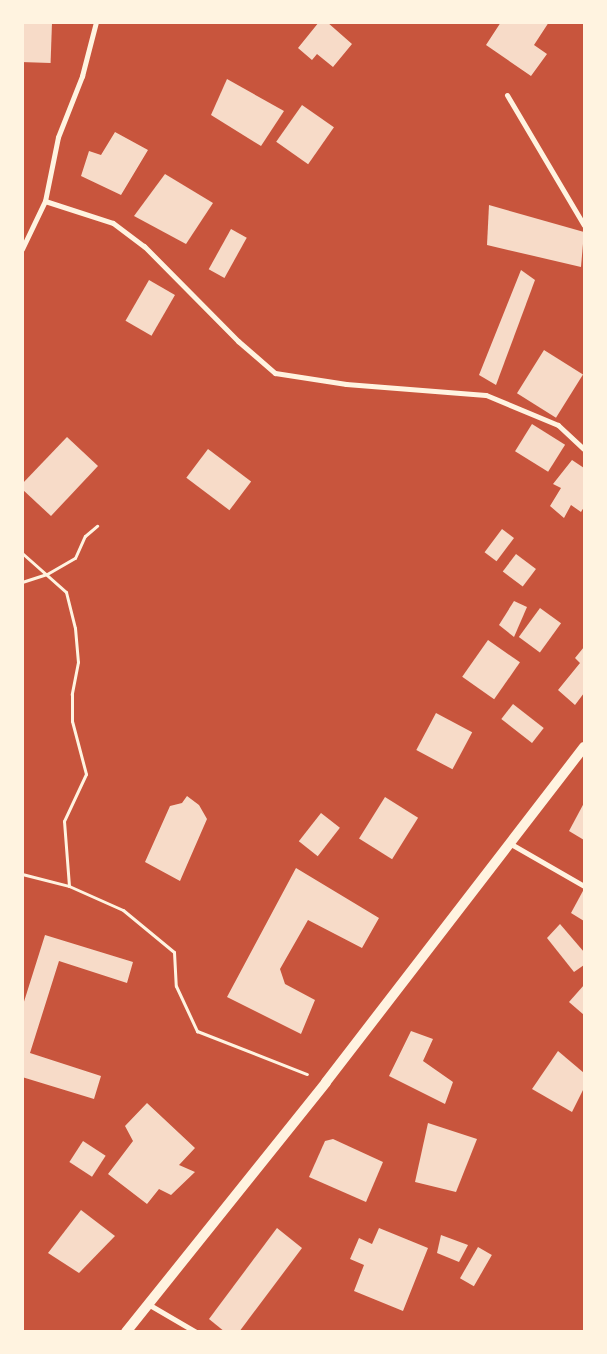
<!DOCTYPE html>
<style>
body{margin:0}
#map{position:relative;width:607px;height:1354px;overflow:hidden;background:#c8553d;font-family:Figtree,sans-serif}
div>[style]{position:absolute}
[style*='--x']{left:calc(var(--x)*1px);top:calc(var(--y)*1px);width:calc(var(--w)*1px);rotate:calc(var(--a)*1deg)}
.building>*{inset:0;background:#f7dbc8;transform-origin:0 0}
.path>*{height:3px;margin:-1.5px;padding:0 1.5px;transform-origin:1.5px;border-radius:1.5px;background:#fff3e0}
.minor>*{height:5px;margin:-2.5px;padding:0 2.5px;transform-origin:2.5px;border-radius:2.5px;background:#fff3e0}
.secondary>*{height:10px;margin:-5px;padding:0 5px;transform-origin:5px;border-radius:5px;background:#fff3e0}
span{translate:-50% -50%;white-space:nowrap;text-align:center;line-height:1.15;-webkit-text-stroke:4px #fff3e0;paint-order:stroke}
.frame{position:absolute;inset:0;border:24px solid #fff3e0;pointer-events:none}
</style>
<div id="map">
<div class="building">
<i style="left:22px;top:22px;width:30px;height:40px;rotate:2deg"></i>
<i style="clip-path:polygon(319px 22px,327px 22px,352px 44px,333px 67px,317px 54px,312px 60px,298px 48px)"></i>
<i style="clip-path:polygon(501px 22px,549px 22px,534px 45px,547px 54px,531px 76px,486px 45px)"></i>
<i style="clip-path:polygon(227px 79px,284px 111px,261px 146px,211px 115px)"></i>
<i style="left:302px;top:105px;width:39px;height:45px;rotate:35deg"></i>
<i style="clip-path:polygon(115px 132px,148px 150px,121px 195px,81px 176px,89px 151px,101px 155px)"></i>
<i style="clip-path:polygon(165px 174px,213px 203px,186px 244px,134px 216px)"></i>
<i style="clip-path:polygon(489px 205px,584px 232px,581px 267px,487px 245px)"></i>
<i style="left:231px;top:229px;width:18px;height:46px;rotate:29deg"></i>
<i style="clip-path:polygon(521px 270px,535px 280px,496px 385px,479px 375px)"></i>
<i style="left:149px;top:280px;width:30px;height:47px;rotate:30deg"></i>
<i style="left:544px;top:350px;width:46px;height:51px;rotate:32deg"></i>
<i style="left:532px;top:424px;width:39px;height:32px;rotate:32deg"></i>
<i style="clip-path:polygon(67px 437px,98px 466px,51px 516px,22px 489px,22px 484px)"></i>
<i style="left:208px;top:449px;width:54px;height:36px;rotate:37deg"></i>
<i style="clip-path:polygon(572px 460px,584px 468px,584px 507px,581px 512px,571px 505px,564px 518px,550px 506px,561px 488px,553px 484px)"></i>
<i style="left:502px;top:529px;width:15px;height:29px;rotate:37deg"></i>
<i style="left:516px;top:554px;width:25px;height:22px;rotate:37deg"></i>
<i style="clip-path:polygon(514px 601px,527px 607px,514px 637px,499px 625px)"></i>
<i style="left:540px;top:608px;width:26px;height:36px;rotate:36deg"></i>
<i style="left:488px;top:640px;width:39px;height:45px;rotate:35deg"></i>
<i style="clip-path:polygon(584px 647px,584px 693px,575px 705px,558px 690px,580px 663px,575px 658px)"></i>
<i style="left:513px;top:704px;width:39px;height:19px;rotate:38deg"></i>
<i style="left:436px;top:713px;width:41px;height:42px;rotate:28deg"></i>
<i style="clip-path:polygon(187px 796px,199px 805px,207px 819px,180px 881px,145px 862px,170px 806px,182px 803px)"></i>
<i style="left:385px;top:797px;width:39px;height:49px;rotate:32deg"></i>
<i style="clip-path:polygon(584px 803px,584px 840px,569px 831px)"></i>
<i style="left:321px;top:813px;width:24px;height:36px;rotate:38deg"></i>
<i style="clip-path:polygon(296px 868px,379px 918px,362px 948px,308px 920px,280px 969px,285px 984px,315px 1000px,301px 1034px,227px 997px)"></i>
<i style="clip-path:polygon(584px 889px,584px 921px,571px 913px)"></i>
<i style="clip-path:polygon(560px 924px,584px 952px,584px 965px,574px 972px,547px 938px)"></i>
<i style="clip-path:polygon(45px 935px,133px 962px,127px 983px,59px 961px,30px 1053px,101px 1076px,94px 1099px,22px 1077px,22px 1008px)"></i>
<i style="clip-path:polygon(584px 985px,584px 1015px,569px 1002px)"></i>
<i style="clip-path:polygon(411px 1031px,433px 1039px,423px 1061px,453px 1082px,445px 1104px,389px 1076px)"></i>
<i style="clip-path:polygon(558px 1051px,584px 1073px,584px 1088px,572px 1112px,532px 1089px)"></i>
<i style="clip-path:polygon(147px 1103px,195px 1148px,179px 1165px,195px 1172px,171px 1195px,159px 1189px,147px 1204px,108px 1174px,133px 1141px,125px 1126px)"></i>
<i style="clip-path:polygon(428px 1123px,477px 1139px,456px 1192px,415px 1182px)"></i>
<i style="clip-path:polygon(333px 1139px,383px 1162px,366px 1202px,309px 1177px,325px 1141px)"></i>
<i style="left:83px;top:1141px;width:27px;height:25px;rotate:33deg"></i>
<i style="clip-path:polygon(81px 1210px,115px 1236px,79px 1273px,48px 1253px)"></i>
<i style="clip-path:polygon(277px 1228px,302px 1248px,239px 1332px,225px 1332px,209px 1319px)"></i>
<i style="clip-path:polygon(379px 1228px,428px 1248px,403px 1311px,354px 1291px,364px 1265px,350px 1259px,359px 1238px,372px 1244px)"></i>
<i style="clip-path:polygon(441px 1235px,468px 1245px,459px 1262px,437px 1253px)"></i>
<i style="left:478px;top:1247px;width:16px;height:36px;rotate:30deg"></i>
</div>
<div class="path">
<i style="--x:22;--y:553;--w:59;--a:41.6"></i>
<i style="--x:66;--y:592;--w:37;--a:76"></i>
<i style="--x:75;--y:628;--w:34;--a:85"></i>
<i style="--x:78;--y:662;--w:33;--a:101"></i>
<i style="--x:72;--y:694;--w:27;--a:90"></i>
<i style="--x:72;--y:721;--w:55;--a:75.2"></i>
<i style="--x:86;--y:774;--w:52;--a:115.1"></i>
<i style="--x:64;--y:821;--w:65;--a:85.6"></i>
<i style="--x:22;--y:582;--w:26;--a:-18"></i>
<i style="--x:47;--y:574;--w:32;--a:-30"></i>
<i style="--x:75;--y:558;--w:24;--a:-66"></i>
<i style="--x:85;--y:536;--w:16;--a:-40"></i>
<i style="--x:22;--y:874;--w:49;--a:14.3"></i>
<i style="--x:69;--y:886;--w:59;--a:24"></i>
<i style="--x:123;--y:910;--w:66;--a:39.5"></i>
<i style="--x:174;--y:952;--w:34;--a:87"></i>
<i style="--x:176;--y:986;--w:50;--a:65"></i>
<i style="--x:197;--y:1031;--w:118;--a:21.4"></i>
</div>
<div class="minor">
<i style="--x:507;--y:95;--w:151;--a:59.4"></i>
<i style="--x:45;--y:201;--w:71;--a:17.9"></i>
<i style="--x:113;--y:223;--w:39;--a:37"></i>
<i style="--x:144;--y:246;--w:134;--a:45.3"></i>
<i style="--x:238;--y:341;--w:49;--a:40.9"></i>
<i style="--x:275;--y:373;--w:72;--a:8.8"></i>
<i style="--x:346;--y:384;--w:140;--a:4.5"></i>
<i style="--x:486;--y:395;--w:78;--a:22.6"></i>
<i style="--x:558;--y:425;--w:35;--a:43"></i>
<i style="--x:22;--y:249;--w:53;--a:-64.4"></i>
<i style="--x:45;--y:201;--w:65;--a:-78.5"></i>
<i style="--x:58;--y:137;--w:66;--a:-68.5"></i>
<i style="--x:82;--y:76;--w:56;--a:-75.5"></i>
<i style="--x:511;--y:844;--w:84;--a:29.9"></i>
<i style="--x:148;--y:1304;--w:56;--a:30.3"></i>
</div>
<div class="secondary">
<i style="--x:126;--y:1332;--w:320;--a:-51.3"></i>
<i style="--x:326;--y:1082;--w:423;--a:-52.4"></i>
</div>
<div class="frame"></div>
</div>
